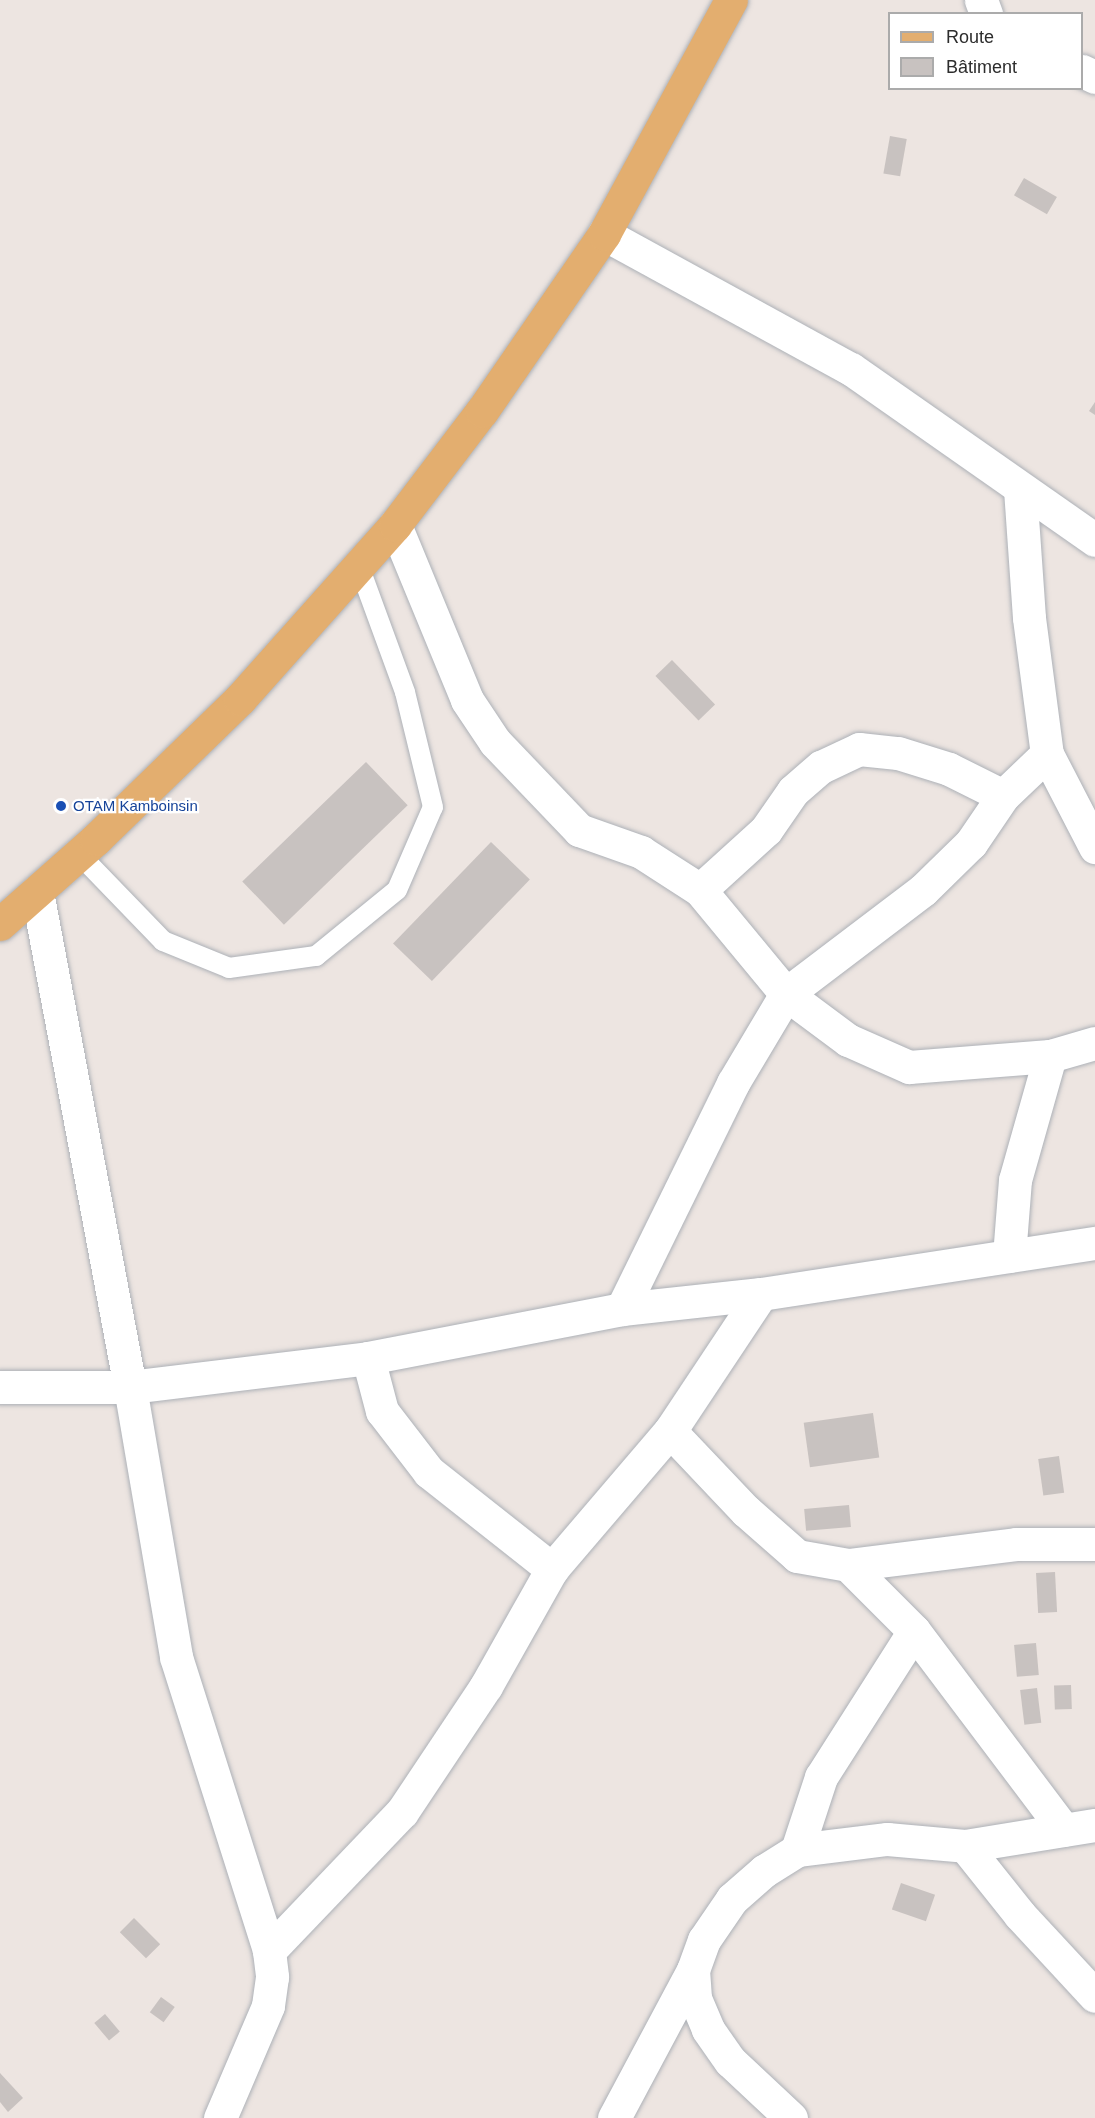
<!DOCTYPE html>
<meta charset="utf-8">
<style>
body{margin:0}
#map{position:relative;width:1095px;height:2118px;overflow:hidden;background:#ede5e1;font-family:Helvetica,sans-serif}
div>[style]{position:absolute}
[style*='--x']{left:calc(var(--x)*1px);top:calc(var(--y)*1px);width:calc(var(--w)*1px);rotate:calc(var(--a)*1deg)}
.building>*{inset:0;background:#c8c2c0;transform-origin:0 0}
.roads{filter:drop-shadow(0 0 2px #adb1b7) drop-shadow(0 0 2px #adb1b7)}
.lane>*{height:20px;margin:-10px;padding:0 10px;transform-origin:10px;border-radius:10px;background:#fff}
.street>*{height:33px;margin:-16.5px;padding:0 16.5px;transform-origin:16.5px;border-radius:16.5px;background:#fff}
.secondary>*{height:33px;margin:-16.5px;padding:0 16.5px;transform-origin:16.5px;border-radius:16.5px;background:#fff}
.primary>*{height:33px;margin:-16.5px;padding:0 16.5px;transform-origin:16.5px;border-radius:16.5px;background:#e3ae6f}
.dots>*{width:16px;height:16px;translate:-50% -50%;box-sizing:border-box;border:3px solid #fff;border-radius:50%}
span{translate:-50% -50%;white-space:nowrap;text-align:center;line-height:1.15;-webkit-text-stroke:4.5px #fff;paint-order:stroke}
.transit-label{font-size:15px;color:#164399}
.left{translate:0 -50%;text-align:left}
.legend{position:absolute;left:888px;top:12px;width:195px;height:78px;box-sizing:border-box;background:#fff;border:2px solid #ababab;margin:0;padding:8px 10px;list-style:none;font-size:18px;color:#2d2d2d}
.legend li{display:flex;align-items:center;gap:12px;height:30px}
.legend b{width:30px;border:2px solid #ababab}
</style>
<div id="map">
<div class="building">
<i style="left:890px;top:136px;width:17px;height:38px;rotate:10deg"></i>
<i style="left:1024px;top:178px;width:38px;height:20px;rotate:30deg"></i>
<i style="clip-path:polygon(1095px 402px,1095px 415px,1089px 411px)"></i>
<i style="left:672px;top:660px;width:62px;height:23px;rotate:46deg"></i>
<i style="left:366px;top:762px;width:60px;height:172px;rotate:46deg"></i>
<i style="left:491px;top:842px;width:54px;height:141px;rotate:44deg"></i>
<i style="left:873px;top:1413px;width:45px;height:70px;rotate:82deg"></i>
<i style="left:1059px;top:1456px;width:37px;height:21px;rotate:82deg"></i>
<i style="left:849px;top:1505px;width:22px;height:45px;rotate:85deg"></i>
<i style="left:1055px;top:1572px;width:40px;height:19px;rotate:87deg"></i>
<i style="left:1036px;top:1643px;width:32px;height:22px;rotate:85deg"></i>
<i style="left:1071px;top:1685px;width:24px;height:17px;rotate:88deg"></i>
<i style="left:1037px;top:1688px;width:35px;height:17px;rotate:83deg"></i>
<i style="left:901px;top:1883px;width:36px;height:28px;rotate:19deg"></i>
<i style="left:134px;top:1918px;width:37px;height:20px;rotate:45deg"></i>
<i style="left:161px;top:1997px;width:17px;height:19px;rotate:36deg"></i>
<i style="left:105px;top:2014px;width:23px;height:14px;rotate:50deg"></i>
<i style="clip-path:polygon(0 2073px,23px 2098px,8px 2112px,0 2102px)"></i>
</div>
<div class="roads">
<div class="lane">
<i style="--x:79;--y:854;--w:121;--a:46"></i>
<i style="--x:163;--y:941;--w:71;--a:22.2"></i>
<i style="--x:229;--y:968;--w:88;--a:-7.9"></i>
<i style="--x:316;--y:956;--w:104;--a:-39.2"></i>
<i style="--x:397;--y:890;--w:90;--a:-66.6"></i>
<i style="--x:433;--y:807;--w:118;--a:-103.7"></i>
<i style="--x:405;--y:692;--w:134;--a:-110.1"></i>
</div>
<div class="street">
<i style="--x:981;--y:0;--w:15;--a:70"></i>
<i style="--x:1082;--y:71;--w:14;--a:25"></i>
<i style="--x:604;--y:234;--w:281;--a:28.7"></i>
<i style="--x:851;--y:369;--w:298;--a:35"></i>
<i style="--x:1020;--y:489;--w:129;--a:86"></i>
<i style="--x:1029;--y:618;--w:137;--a:82.5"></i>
<i style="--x:1047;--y:754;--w:105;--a:62.7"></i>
<i style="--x:395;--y:525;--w:189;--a:67.6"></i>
<i style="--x:467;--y:700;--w:50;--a:56.3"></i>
<i style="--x:495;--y:742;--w:122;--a:46.3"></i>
<i style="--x:579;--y:830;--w:66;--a:19.5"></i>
<i style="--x:641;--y:852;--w:70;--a:32.8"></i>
<i style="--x:700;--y:890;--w:135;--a:50.4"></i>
<i style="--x:786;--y:994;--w:104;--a:120.8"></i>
<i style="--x:733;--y:1083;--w:252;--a:116.2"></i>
<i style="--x:1047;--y:754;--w:61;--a:136.3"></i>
<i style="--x:1003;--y:796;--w:57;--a:124.2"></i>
<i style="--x:971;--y:843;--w:67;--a:135.6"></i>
<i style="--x:923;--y:890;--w:172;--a:142.8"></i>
<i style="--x:786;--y:994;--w:77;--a:36.6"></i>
<i style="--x:848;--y:1040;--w:67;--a:23.9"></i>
<i style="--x:909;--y:1067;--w:141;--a:-4.5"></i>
<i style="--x:1050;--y:1056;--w:47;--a:-16.1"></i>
<i style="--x:700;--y:890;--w:89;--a:-42.3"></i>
<i style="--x:766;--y:830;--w:47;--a:-55.3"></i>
<i style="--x:793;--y:791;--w:37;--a:-41"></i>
<i style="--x:821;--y:767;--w:42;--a:-25.3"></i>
<i style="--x:859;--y:749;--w:39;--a:6"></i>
<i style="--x:898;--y:753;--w:53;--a:17.4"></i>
<i style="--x:949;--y:769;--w:60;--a:26.6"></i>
<i style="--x:1009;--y:1256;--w:76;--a:-85.5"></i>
<i style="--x:1015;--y:1180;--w:129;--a:-74.2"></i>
<i style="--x:368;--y:1358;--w:55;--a:75.2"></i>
<i style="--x:382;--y:1411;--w:77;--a:52.4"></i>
<i style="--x:429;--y:1472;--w:157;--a:38.3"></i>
<i style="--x:0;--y:1387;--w:130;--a:0"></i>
<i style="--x:130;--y:1387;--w:240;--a:-6.9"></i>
<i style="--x:368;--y:1358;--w:259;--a:-10.9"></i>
<i style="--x:622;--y:1309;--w:140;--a:-6.2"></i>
<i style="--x:761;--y:1294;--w:338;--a:-8.7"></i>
<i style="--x:670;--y:1431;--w:110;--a:46.5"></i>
<i style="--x:746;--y:1511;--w:68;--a:41.4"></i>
<i style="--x:797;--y:1556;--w:52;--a:10"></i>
<i style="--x:848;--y:1565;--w:93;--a:45"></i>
<i style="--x:914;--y:1631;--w:249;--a:53"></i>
<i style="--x:848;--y:1565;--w:169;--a:-7.1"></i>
<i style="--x:1016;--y:1544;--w:79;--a:0"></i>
<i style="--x:965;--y:1846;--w:88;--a:51.4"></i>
<i style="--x:1020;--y:1915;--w:110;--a:47.2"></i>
<i style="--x:797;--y:1850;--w:91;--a:-7"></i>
<i style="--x:887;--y:1839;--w:78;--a:5.1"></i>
<i style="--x:965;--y:1846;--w:132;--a:-9.2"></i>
<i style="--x:269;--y:1951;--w:192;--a:-46.3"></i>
<i style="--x:402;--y:1812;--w:151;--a:-56.3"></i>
<i style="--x:486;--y:1686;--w:134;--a:-60.6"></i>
<i style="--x:552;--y:1569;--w:182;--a:-49.5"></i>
<i style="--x:670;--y:1431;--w:164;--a:-56.4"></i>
<i style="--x:614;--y:2118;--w:168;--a:-61.9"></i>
<i style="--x:791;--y:2118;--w:83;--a:-136.9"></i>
<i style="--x:730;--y:2061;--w:39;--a:-125"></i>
<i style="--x:708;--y:2029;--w:34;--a:-113"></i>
<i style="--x:695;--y:1998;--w:28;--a:-94"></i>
<i style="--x:693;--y:1970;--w:32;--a:-70"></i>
<i style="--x:704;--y:1940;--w:50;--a:-55.7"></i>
<i style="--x:732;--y:1899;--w:43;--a:-41.2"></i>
<i style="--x:764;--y:1871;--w:39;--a:-32"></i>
<i style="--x:797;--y:1850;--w:77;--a:-71.8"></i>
<i style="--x:821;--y:1777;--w:173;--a:-57.5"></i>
</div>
<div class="secondary">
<i style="--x:37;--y:892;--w:504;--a:79.36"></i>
<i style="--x:130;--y:1387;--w:274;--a:80.3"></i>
<i style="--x:176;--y:1657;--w:308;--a:72.4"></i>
<i style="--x:269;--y:1951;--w:26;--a:83"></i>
<i style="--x:272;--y:1977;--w:29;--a:98"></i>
<i style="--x:268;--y:2006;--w:122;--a:113.2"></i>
</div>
<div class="primary">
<i style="--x:0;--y:924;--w:128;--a:-41.5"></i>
<i style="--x:96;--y:839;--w:201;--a:-44.2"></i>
<i style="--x:240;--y:699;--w:233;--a:-48.3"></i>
<i style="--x:395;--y:525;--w:143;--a:-52.7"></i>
<i style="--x:482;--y:411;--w:215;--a:-55.4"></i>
<i style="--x:604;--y:234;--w:266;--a:-61.5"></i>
</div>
</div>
<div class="dots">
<i style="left:61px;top:806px;background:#1a4fb4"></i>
</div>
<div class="transit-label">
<span class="left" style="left:73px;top:806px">OTAM Kamboinsin</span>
</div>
<ul class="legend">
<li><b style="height:8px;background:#e3ae6f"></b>Route</li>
<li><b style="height:16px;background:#c8c2c0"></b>Bâtiment</li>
</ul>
</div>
